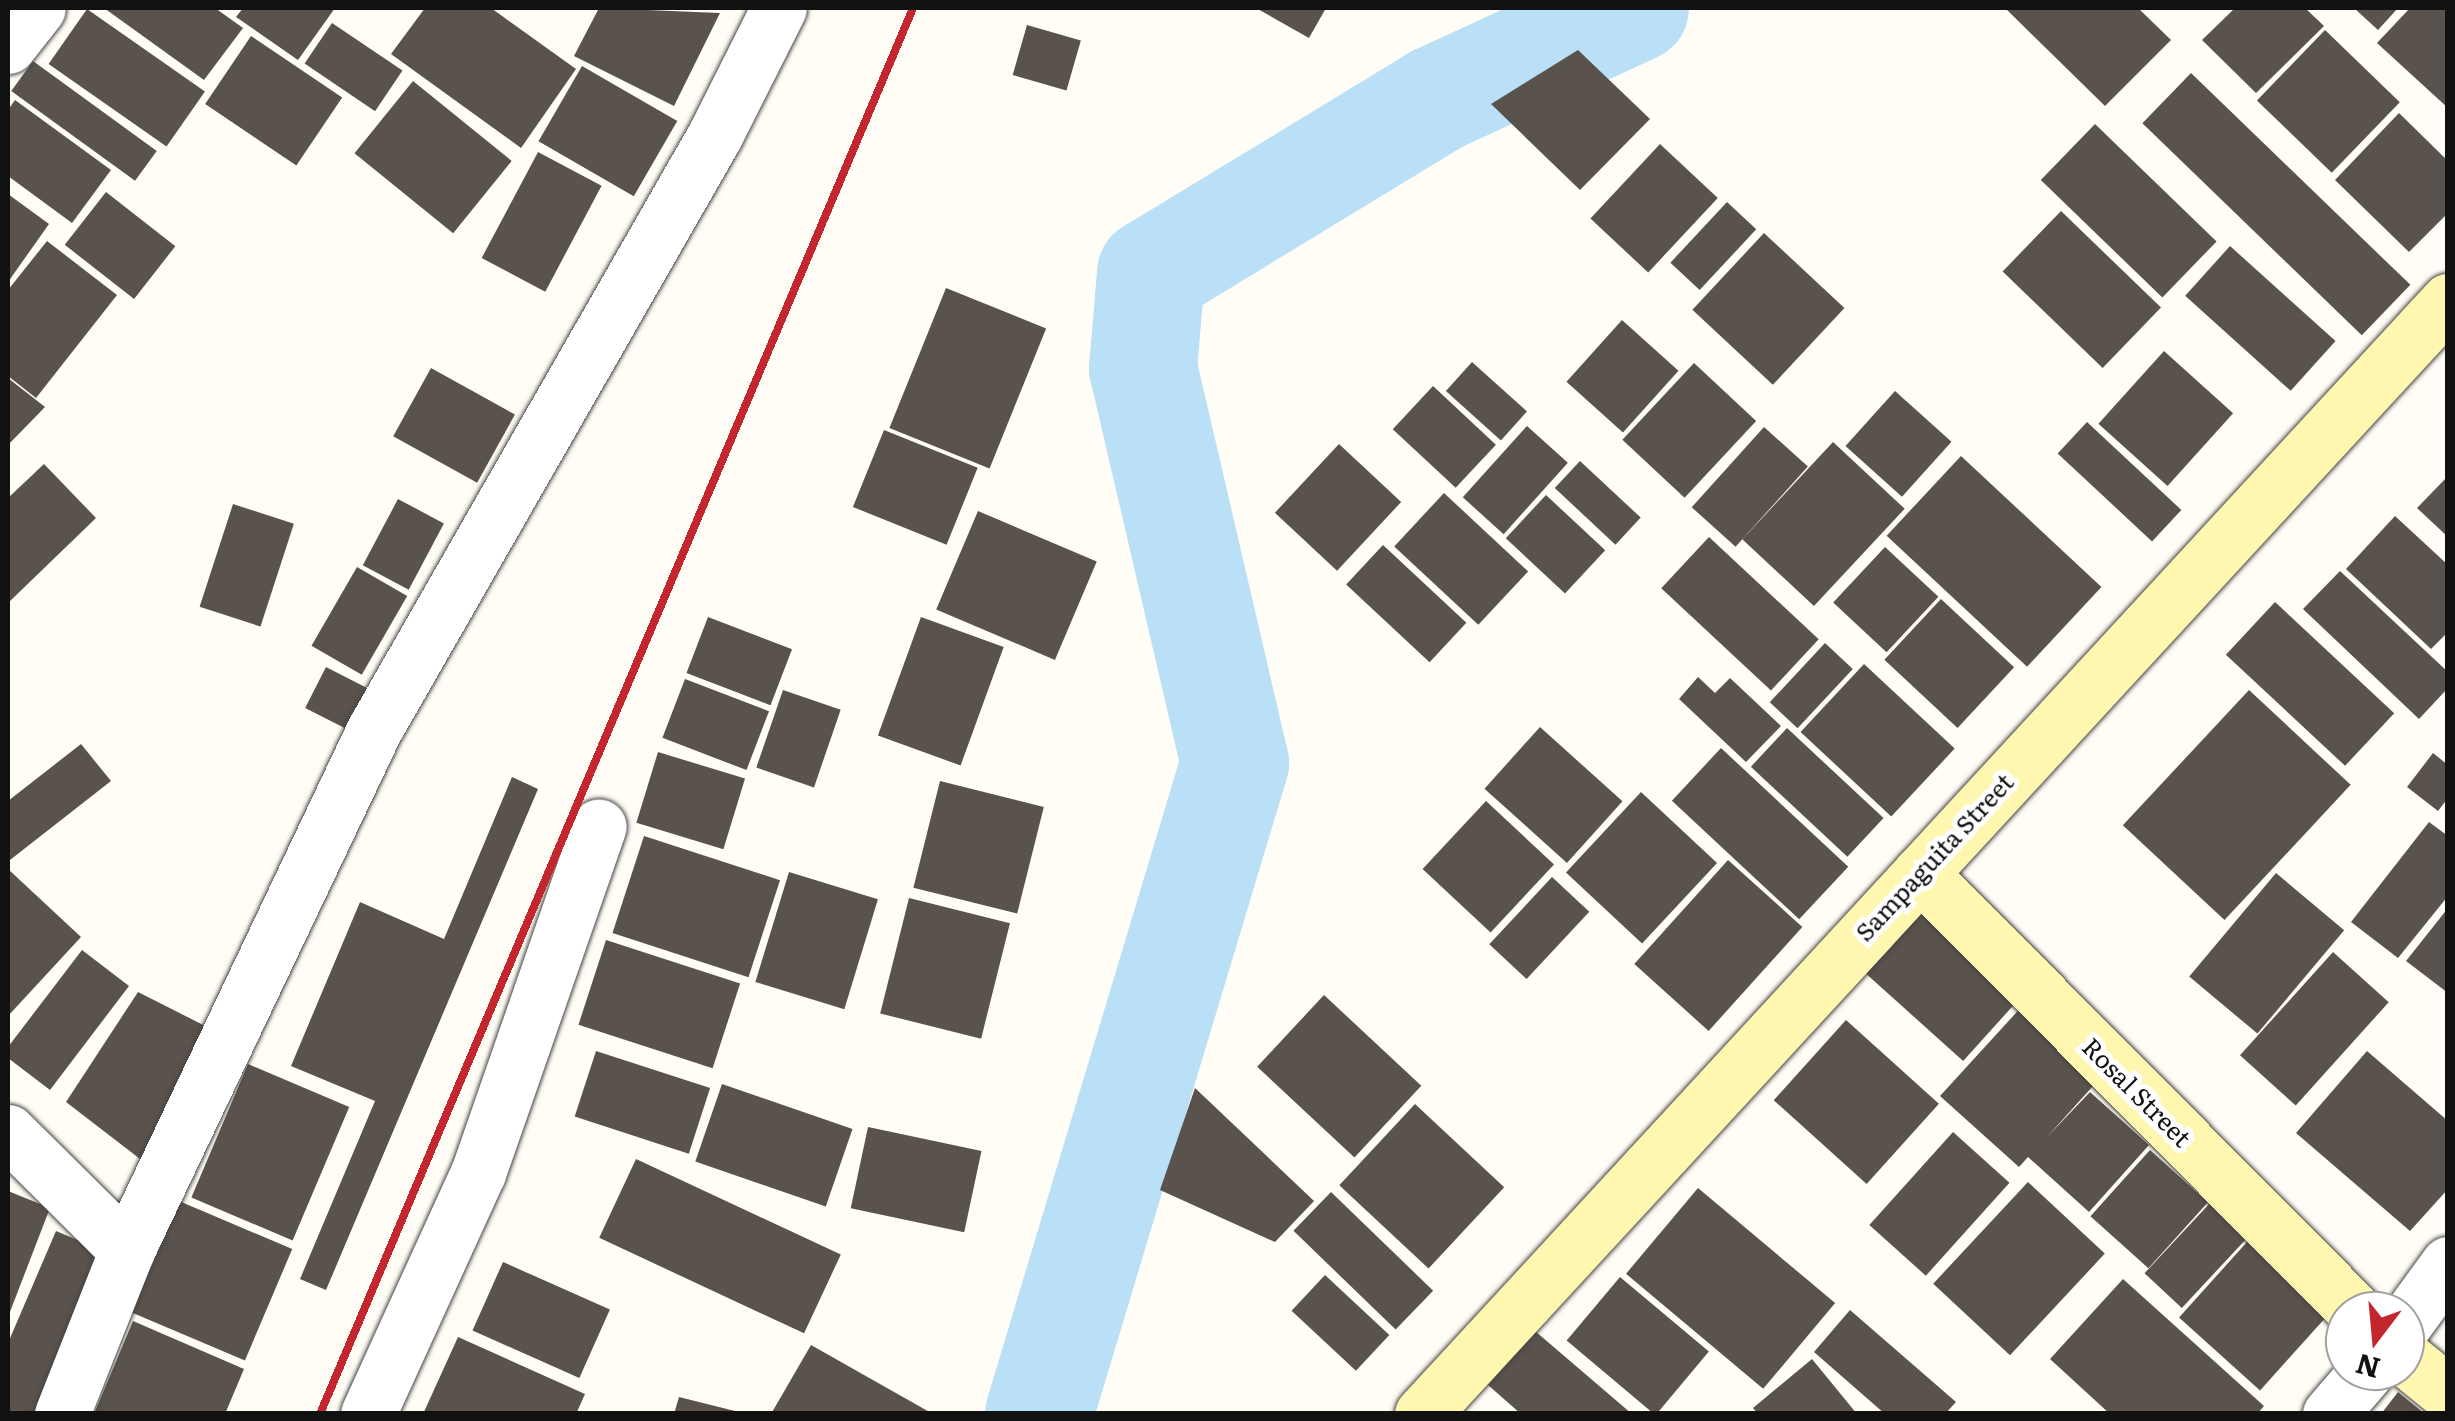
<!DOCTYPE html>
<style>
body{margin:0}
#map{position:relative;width:2455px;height:1421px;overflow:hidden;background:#fffdf5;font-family:Literata,serif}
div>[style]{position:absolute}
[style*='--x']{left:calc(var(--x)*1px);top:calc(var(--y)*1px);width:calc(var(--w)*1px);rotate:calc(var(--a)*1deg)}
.river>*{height:108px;margin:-54px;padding:0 54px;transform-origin:54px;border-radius:54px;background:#b9e0f7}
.building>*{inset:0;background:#5a524d;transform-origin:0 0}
.roads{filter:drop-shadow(0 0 2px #444) drop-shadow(0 0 2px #444)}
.street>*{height:55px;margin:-27.5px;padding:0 27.5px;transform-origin:27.5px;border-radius:27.5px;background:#fff}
.secondary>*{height:55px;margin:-27.5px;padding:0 27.5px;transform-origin:27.5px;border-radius:27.5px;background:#fff6b0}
.rail>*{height:8px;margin:-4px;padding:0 4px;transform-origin:4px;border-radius:4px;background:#c4262e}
span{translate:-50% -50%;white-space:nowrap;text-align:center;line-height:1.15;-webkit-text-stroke:10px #fff;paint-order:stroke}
.street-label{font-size:25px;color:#111}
.frame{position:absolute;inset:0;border:10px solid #111;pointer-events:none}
.north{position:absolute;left:2325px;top:1291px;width:100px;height:100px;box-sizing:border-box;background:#fff;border:2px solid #a0a0a0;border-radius:50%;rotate:196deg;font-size:28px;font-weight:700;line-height:40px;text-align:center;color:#111}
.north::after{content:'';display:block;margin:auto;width:35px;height:45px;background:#c4262e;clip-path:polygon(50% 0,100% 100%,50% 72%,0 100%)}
</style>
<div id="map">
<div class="river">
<i style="--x:1039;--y:1414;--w:680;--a:-73.24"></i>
<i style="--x:1235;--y:763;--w:405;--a:-103.1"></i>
<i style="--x:1143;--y:369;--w:96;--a:-85.2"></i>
<i style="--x:1151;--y:273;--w:335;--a:-31.3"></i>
<i style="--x:1437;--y:99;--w:218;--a:-24.7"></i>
</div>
<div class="building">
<i style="clip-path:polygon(104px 8px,215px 8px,243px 28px,204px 80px)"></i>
<i style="clip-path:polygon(243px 8px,335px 8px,298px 60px,236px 17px)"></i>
<i style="clip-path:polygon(425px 8px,491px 8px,576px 69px,521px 148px,391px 54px)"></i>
<i style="clip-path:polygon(599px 8px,720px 13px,674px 106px,574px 56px)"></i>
<i style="clip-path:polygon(1256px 8px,1326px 8px,1309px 38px)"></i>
<i style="clip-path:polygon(2005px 8px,2138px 8px,2171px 40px,2105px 106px)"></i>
<i style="clip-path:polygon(2235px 8px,2305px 8px,2324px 26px,2256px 93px,2202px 40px)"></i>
<i style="clip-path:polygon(2354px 8px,2398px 8px,2378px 30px)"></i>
<i style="clip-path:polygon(2410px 8px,2448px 8px,2448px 108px,2377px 43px)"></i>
<i style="left:87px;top:9px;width:144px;height:67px;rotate:35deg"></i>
<i style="left:332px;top:23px;width:85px;height:49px;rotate:34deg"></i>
<i style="left:1027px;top:25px;width:56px;height:52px;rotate:16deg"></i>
<i style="left:2325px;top:30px;width:104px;height:98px;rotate:44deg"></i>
<i style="left:251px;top:36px;width:110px;height:82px;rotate:34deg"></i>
<i style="clip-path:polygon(1578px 50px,1650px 119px,1580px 190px,1491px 104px)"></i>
<i style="left:33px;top:61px;width:153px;height:37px;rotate:36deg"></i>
<i style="left:582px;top:66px;width:110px;height:87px;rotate:30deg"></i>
<i style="left:2191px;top:73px;width:305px;height:70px;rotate:44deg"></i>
<i style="left:413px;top:81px;width:127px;height:93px;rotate:39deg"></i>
<i style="clip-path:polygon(15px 100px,111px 170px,72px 223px,8px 176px,8px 110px)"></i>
<i style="clip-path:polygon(2399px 113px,2448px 161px,2448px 213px,2409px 252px,2335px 180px)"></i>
<i style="left:2095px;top:124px;width:169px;height:78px;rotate:44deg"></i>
<i style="left:1660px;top:144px;width:79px;height:102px;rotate:43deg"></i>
<i style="left:538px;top:152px;width:72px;height:120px;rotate:28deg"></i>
<i style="left:106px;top:192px;width:88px;height:67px;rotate:38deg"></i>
<i style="clip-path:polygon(8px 194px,49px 224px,8px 282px)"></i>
<i style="left:1727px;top:202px;width:40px;height:83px;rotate:43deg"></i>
<i style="left:2061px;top:211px;width:139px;height:84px;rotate:44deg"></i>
<i style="left:1764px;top:233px;width:110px;height:105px;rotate:43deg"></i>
<i style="clip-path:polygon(47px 241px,117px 295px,36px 398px,8px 376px,8px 290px)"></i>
<i style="left:2230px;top:246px;width:142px;height:67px;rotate:42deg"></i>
<i style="left:946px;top:288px;width:108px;height:151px;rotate:22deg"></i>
<i style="left:1622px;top:320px;width:76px;height:83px;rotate:42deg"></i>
<i style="left:2164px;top:351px;width:93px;height:98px;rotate:42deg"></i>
<i style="left:1472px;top:362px;width:74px;height:39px;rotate:42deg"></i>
<i style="left:1694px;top:363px;width:85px;height:105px;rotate:43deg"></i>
<i style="left:431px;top:368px;width:96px;height:78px;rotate:29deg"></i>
<i style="clip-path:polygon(8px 378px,45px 407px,8px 445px)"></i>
<i style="left:1433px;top:386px;width:86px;height:59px;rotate:43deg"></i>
<i style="left:1895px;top:391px;width:76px;height:74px;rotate:42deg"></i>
<i style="left:2087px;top:422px;width:129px;height:43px;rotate:43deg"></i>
<i style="left:1527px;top:426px;width:55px;height:96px;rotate:42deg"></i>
<i style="left:1764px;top:427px;width:59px;height:108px;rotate:42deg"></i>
<i style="left:884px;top:430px;width:101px;height:83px;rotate:22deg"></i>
<i style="left:1833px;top:442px;width:98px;height:133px;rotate:43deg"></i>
<i style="left:1339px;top:444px;width:85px;height:94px;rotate:43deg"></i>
<i style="left:1961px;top:456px;width:192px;height:109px;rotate:43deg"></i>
<i style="left:1580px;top:461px;width:83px;height:37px;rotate:43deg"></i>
<i style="clip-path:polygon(44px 464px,96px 518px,8px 603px,8px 498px)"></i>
<i style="clip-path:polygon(2448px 476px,2448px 537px,2417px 508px)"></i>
<i style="left:1444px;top:493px;width:115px;height:73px;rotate:43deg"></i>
<i style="left:1546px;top:495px;width:81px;height:59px;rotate:43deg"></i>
<i style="left:398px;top:499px;width:52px;height:75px;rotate:28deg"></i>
<i style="left:233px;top:504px;width:64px;height:108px;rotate:18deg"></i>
<i style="left:978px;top:511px;width:129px;height:107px;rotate:23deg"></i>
<i style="clip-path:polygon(2395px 516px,2448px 565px,2448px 632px,2431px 649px,2346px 569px)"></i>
<i style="left:1709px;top:537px;width:150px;height:70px;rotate:43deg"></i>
<i style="left:1383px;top:545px;width:114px;height:54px;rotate:43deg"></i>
<i style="left:1885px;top:547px;width:73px;height:76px;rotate:43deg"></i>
<i style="left:357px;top:567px;width:58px;height:91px;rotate:30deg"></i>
<i style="clip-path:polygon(2340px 571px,2448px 672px,2448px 688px,2419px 719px,2303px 609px)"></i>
<i style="left:1941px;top:599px;width:100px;height:83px;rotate:43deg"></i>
<i style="left:2275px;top:602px;width:163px;height:72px;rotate:43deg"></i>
<i style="left:708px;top:617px;width:90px;height:60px;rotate:21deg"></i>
<i style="left:921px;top:617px;width:88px;height:126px;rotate:20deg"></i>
<i style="left:1825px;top:643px;width:38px;height:81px;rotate:43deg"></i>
<i style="left:1864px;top:664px;width:124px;height:93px;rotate:43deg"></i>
<i style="left:326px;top:667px;width:46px;height:46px;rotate:27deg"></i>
<i style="clip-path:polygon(1698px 677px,1715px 693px,1730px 678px,1781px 726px,1746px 762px,1679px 699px)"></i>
<i style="left:685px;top:679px;width:90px;height:63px;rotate:21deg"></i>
<i style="left:783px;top:690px;width:61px;height:82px;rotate:19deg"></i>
<i style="left:2249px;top:690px;width:139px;height:185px;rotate:43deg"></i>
<i style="left:1540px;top:727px;width:111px;height:83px;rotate:42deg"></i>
<i style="left:1787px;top:728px;width:132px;height:53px;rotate:43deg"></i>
<i style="clip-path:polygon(81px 744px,111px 781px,10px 860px,8px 801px)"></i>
<i style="left:1721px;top:748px;width:174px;height:72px;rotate:43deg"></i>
<i style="left:658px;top:752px;width:91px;height:74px;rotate:17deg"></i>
<i style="clip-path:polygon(2433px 753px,2448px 765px,2448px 798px,2438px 811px,2407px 787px)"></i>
<i style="clip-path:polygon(512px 777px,538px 789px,326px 1290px,300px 1279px,375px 1101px,291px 1066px,360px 902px,444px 939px)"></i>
<i style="left:940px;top:781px;width:107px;height:110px;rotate:14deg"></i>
<i style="left:1641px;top:792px;width:104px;height:110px;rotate:43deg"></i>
<i style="left:1486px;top:801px;width:93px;height:93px;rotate:43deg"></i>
<i style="clip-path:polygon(2429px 822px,2448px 836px,2448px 896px,2398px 958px,2351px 922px)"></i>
<i style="left:644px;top:836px;width:143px;height:102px;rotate:18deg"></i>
<i style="left:1728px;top:860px;width:100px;height:140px;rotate:42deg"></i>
<i style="clip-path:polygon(8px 869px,81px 937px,8px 1016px)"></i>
<i style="left:789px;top:872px;width:93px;height:115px;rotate:17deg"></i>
<i style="left:2276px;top:873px;width:89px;height:135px;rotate:40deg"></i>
<i style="left:1552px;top:877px;width:51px;height:92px;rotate:43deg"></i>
<i style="left:909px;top:898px;width:104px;height:119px;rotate:14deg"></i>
<i style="clip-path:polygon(2448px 908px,2448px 993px,2406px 961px)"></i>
<i style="left:1922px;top:911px;width:131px;height:84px;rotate:42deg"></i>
<i style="left:606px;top:940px;width:141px;height:89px;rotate:18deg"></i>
<i style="clip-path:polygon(82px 950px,129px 986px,50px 1090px,8px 1058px,8px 1047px)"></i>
<i style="left:2333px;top:952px;width:75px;height:139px;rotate:42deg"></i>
<i style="clip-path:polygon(138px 992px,225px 1036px,157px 1172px,66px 1102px)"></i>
<i style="left:1324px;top:995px;width:133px;height:98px;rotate:43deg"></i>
<i style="clip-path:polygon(2025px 1003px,2103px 1075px,2046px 1138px,2090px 1092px,2149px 1145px,2089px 1212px,2028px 1157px,2019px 1167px,1940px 1096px)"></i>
<i style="left:1846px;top:1020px;width:125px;height:108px;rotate:42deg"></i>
<i style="left:596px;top:1051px;width:120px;height:69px;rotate:18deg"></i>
<i style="clip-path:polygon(2367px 1051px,2448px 1121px,2448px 1189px,2410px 1231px,2296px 1133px)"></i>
<i style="left:248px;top:1064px;width:110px;height:145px;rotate:23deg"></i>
<i style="left:722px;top:1084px;width:138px;height:82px;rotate:19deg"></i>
<i style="clip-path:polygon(1195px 1088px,1314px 1201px,1275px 1242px,1160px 1190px)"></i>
<i style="left:1415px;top:1104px;width:122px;height:111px;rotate:43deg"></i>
<i style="left:868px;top:1127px;width:116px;height:83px;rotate:12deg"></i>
<i style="left:1953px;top:1132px;width:76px;height:125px;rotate:42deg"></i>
<i style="left:2150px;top:1150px;width:78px;height:89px;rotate:42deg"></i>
<i style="left:636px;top:1159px;width:226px;height:87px;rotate:25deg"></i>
<i style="left:2028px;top:1182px;width:105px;height:139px;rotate:43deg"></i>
<i style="left:1698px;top:1188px;width:179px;height:112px;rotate:40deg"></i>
<i style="clip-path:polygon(8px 1191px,50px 1208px,8px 1317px)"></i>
<i style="left:1331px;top:1192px;width:142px;height:54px;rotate:44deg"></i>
<i style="left:179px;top:1201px;width:123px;height:121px;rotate:23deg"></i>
<i style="left:2210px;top:1203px;width:51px;height:96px;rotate:43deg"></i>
<i style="clip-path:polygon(56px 1231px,120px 1258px,53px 1414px,8px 1414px,8px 1343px)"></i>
<i style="left:2256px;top:1232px;width:109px;height:115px;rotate:42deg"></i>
<i style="left:503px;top:1262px;width:117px;height:75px;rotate:24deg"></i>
<i style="left:1325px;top:1275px;width:88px;height:49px;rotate:43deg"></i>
<i style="left:1620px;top:1277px;width:116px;height:83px;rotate:40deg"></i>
<i style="clip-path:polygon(2123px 1279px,2264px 1406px,2257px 1414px,2110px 1414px,2050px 1359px)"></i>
<i style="clip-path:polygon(1850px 1310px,1956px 1402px,1945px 1414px,1885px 1414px,1814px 1352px)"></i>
<i style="clip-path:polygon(133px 1321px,244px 1369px,225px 1414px,94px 1414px)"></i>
<i style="clip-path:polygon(1535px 1331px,1632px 1414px,1521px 1414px,1488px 1385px)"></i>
<i style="clip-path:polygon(458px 1337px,585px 1394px,576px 1414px,423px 1414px)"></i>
<i style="clip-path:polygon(811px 1345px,933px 1414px,771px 1414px)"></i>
<i style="clip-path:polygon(1812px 1359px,1857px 1414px,1758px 1414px,1753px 1408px)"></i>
<i style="clip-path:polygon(2398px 1392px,2425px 1414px,2381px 1414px)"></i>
<i style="clip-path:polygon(679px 1397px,739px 1412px,738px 1414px,674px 1414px)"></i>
</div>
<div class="roads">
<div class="street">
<i style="--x:8;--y:46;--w:48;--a:-51.7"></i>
<i style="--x:8;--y:1132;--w:168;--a:44.8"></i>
<i style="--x:2405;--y:1323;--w:73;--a:-53.9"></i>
<i style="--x:62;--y:1414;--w:176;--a:-68.4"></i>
<i style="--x:127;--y:1250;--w:576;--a:-64.59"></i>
<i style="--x:374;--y:730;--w:686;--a:-60.18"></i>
<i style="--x:715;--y:135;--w:142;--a:-63.3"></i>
<i style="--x:368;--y:1414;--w:265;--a:-65.5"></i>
<i style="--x:478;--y:1173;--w:367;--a:-70.8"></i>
<i style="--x:2330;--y:1414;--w:57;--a:-49.3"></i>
</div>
<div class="secondary">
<i style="--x:1920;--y:873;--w:617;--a:45.2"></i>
<i style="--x:2405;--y:1358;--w:55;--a:39.1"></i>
<i style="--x:1422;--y:1414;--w:1514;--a:-47.33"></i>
</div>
</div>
<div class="rail">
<i style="--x:320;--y:1414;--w:1526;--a:-67.13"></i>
</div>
<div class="street-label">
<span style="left:1934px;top:857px;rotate:-47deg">Sampaguita Street</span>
<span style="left:2137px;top:1092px;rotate:45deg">Rosal Street</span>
</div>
<div class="frame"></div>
<div class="north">N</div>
</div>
